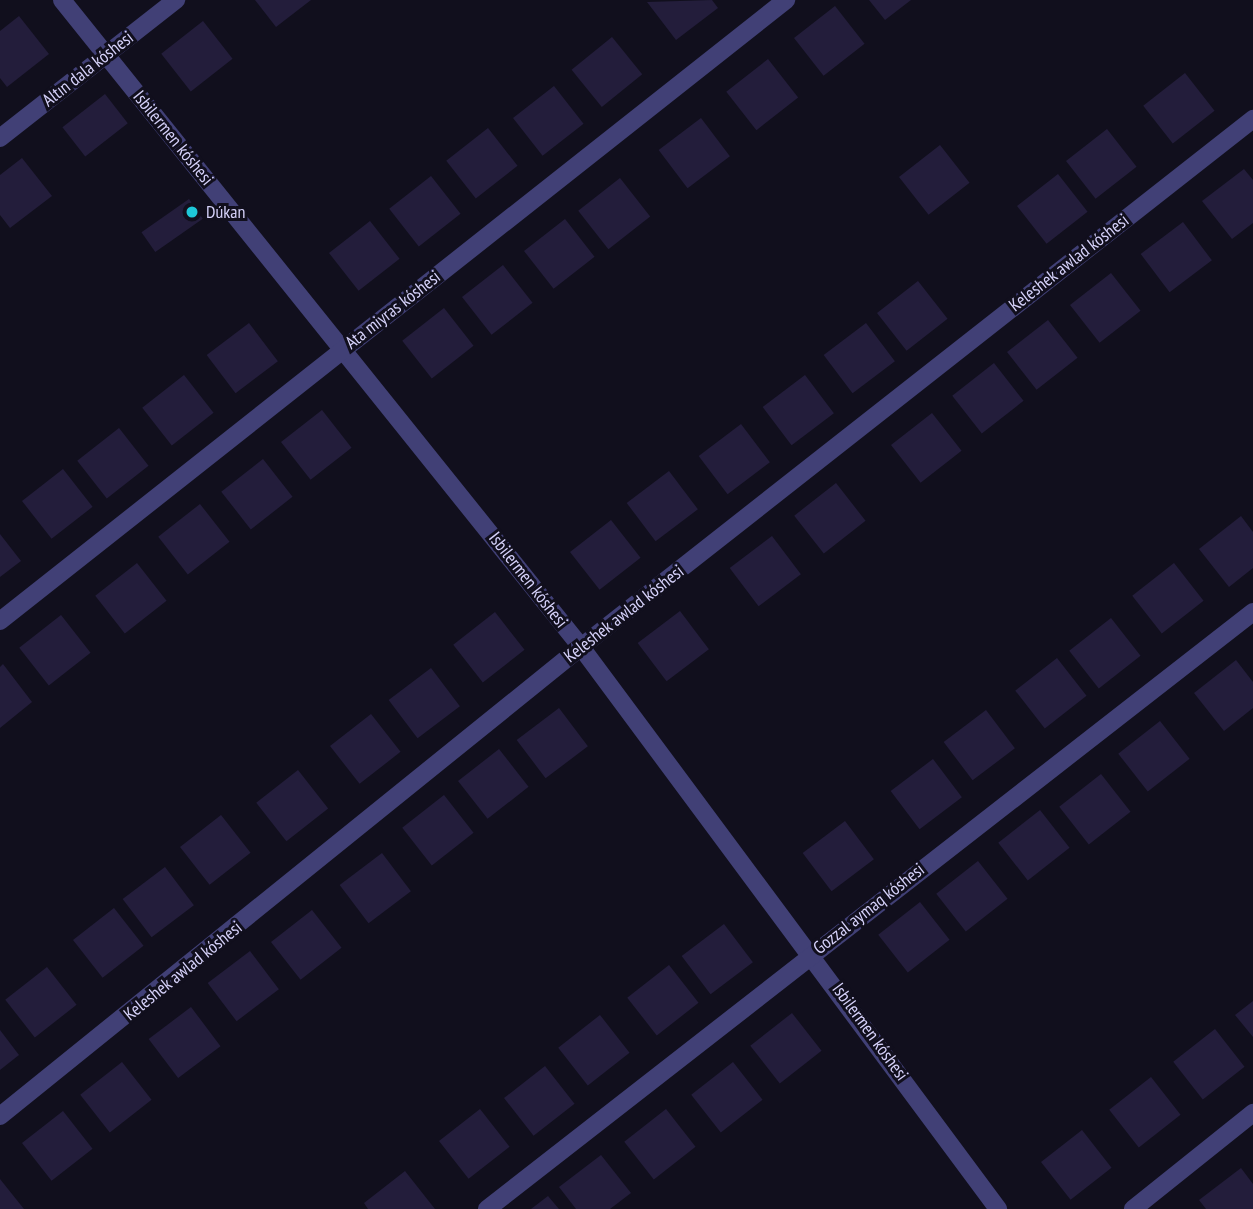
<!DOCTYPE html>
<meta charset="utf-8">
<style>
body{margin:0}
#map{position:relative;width:1253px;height:1209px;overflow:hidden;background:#110f1d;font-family:"PT Sans Narrow",sans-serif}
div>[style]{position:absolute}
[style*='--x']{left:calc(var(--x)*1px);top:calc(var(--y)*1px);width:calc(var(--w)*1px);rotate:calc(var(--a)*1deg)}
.building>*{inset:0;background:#231d3b;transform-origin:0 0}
.minor>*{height:18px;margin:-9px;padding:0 9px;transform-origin:9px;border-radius:9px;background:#414076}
.dots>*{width:19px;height:19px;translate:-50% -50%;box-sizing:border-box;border:4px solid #110f1d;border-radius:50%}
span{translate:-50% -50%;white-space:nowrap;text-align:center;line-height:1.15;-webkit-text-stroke:6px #110f1d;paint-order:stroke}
.street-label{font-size:18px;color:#d5d1f9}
.poi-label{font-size:18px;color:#d5d1f9}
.left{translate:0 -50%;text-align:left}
</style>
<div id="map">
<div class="building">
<i style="clip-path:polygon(255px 0,311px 0,276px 27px)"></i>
<i style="clip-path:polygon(712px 0,718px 8px,676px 40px,647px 2px)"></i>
<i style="clip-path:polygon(869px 0,911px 0,885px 20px)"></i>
<i style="left:835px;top:6px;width:48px;height:52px;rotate:52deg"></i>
<i style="clip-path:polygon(19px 16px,49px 54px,7px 87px,0 78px,0 31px)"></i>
<i style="left:203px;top:21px;width:48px;height:53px;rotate:52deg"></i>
<i style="left:612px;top:37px;width:48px;height:52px;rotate:51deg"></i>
<i style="left:768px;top:59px;width:49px;height:53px;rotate:52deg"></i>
<i style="left:1185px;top:73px;width:48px;height:53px;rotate:52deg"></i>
<i style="left:554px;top:86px;width:48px;height:52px;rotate:52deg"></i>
<i style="left:105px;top:94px;width:37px;height:54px;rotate:52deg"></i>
<i style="left:701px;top:118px;width:48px;height:53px;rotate:53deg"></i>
<i style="left:488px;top:128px;width:48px;height:53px;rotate:52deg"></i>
<i style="left:1107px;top:129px;width:48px;height:52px;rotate:52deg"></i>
<i style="left:940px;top:145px;width:48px;height:52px;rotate:52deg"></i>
<i style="clip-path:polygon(22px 158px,52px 196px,10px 228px,0 215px,0 175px)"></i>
<i style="clip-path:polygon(1244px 169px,1253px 180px,1253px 223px,1232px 239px,1202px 201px)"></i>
<i style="left:1058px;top:174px;width:48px;height:52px;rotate:52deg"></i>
<i style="left:431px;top:176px;width:48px;height:53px;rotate:52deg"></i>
<i style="left:620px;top:178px;width:49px;height:53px;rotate:52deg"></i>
<i style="left:189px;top:199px;width:24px;height:58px;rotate:55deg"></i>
<i style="left:565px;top:219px;width:48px;height:52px;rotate:52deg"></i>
<i style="left:370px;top:221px;width:48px;height:52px;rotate:52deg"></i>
<i style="left:1183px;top:222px;width:48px;height:53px;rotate:53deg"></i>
<i style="left:503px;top:265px;width:48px;height:52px;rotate:52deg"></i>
<i style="left:1111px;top:273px;width:48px;height:52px;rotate:52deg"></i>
<i style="left:918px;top:281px;width:48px;height:52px;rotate:52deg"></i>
<i style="left:444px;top:308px;width:48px;height:53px;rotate:52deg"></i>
<i style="left:1048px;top:320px;width:48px;height:52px;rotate:52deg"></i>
<i style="left:249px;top:323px;width:48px;height:53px;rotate:53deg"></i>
<i style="left:866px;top:323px;width:48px;height:53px;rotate:53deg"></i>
<i style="left:994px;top:363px;width:48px;height:53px;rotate:52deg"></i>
<i style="left:184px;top:375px;width:48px;height:53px;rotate:52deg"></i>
<i style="left:805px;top:375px;width:48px;height:53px;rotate:53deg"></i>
<i style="left:322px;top:410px;width:48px;height:52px;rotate:52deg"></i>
<i style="left:932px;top:413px;width:48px;height:52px;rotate:52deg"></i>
<i style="left:741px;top:424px;width:48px;height:53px;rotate:53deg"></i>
<i style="left:119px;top:428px;width:48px;height:53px;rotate:52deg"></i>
<i style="left:263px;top:459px;width:48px;height:53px;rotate:52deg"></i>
<i style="left:63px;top:469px;width:48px;height:52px;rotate:52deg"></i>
<i style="left:669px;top:471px;width:48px;height:53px;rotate:53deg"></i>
<i style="left:836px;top:483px;width:48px;height:53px;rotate:52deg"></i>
<i style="left:200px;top:504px;width:48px;height:53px;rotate:52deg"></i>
<i style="clip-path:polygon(1241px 516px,1253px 532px,1253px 568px,1229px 587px,1199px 549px)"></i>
<i style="left:611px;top:520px;width:48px;height:52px;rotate:52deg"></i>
<i style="clip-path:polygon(0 534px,21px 561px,0 577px)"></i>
<i style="left:772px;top:536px;width:48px;height:53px;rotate:53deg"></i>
<i style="left:137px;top:563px;width:48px;height:53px;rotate:52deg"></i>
<i style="left:1174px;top:563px;width:48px;height:53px;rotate:52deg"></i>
<i style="left:680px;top:611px;width:48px;height:53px;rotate:53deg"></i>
<i style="left:495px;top:612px;width:48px;height:53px;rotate:52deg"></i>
<i style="left:61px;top:615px;width:48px;height:53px;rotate:52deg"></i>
<i style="left:1111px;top:618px;width:48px;height:53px;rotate:52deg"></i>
<i style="left:1057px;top:658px;width:48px;height:53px;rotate:52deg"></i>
<i style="clip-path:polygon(1236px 660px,1253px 682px,1253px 708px,1224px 731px,1194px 693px)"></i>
<i style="clip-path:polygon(3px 664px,32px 702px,0 728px,0 667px)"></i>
<i style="left:431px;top:668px;width:48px;height:53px;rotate:53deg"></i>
<i style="left:559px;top:708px;width:48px;height:53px;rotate:53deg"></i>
<i style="left:986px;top:710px;width:48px;height:53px;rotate:53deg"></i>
<i style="left:371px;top:714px;width:48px;height:52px;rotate:52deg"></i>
<i style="left:1160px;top:721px;width:48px;height:53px;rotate:52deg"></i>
<i style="left:499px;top:749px;width:48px;height:52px;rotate:52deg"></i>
<i style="left:933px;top:759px;width:48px;height:53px;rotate:53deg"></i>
<i style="left:298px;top:770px;width:49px;height:53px;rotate:52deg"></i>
<i style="left:1101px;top:774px;width:48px;height:53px;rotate:52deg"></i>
<i style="left:444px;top:795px;width:48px;height:53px;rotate:52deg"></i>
<i style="left:1040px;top:810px;width:48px;height:53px;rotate:52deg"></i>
<i style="left:221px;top:815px;width:48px;height:52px;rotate:52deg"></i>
<i style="left:845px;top:821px;width:48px;height:53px;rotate:53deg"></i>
<i style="left:382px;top:853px;width:48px;height:53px;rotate:53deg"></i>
<i style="left:978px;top:861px;width:48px;height:53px;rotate:52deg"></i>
<i style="left:165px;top:867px;width:48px;height:53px;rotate:53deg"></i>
<i style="left:920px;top:902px;width:48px;height:53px;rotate:52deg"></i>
<i style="left:114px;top:908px;width:48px;height:52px;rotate:52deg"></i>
<i style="left:312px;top:910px;width:48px;height:52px;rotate:52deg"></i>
<i style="left:724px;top:924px;width:48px;height:53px;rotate:53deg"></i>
<i style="left:250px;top:951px;width:48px;height:53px;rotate:53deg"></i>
<i style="left:669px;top:965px;width:48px;height:53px;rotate:52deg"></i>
<i style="left:47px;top:967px;width:48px;height:53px;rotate:52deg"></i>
<i style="clip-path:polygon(1253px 1001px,1253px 1037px,1235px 1015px)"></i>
<i style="left:191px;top:1007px;width:49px;height:53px;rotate:53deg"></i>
<i style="left:792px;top:1013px;width:48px;height:53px;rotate:52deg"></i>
<i style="left:600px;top:1015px;width:48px;height:53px;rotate:52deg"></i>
<i style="left:1215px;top:1029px;width:48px;height:53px;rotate:52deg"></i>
<i style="clip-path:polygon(0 1030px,19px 1055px,0 1070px)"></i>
<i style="left:122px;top:1062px;width:48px;height:53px;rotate:52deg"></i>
<i style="left:733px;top:1062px;width:48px;height:53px;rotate:52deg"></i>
<i style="left:545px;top:1066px;width:48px;height:52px;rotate:52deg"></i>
<i style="left:1151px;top:1077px;width:48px;height:53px;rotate:52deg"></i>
<i style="left:480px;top:1109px;width:48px;height:52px;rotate:52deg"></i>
<i style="left:666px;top:1109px;width:48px;height:53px;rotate:52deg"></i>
<i style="left:63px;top:1111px;width:48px;height:52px;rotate:52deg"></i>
<i style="left:1082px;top:1130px;width:48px;height:52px;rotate:52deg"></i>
<i style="clip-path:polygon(601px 1155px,631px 1193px,610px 1209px,576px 1209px,559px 1187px)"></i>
<i style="clip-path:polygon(1241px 1168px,1253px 1184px,1253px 1209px,1206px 1209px,1199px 1200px)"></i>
<i style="clip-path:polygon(405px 1171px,435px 1209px,368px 1209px,364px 1203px)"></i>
<i style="clip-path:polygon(0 1179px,24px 1209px,0 1209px)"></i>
<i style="clip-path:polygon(548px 1196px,559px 1209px,531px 1209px)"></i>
</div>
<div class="minor">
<i style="--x:62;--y:0;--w:829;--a:51.26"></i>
<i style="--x:581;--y:647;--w:700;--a:53.42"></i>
<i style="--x:0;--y:138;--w:224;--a:-38.1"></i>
<i style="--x:0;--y:621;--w:1002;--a:-38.31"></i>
<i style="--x:0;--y:1116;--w:747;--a:-38.91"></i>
<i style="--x:581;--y:647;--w:855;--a:-38.16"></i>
<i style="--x:487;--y:1209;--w:971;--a:-37.93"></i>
<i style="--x:1133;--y:1209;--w:154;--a:-38.7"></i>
</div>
<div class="dots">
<i style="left:192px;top:212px;background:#1ec7d8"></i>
</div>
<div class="street-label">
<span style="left:88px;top:69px;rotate:-38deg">Altın dala kóshesi</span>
<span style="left:173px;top:138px;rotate:51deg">Isbilermen kóshesi</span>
<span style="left:1069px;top:263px;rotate:-38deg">Keleshek awlad kóshesi</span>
<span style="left:393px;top:310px;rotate:-38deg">Ata miyras kóshesi</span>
<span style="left:528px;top:580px;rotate:52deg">Isbilermen kóshesi</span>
<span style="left:624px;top:614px;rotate:-38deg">Keleshek awlad kóshesi</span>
<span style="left:869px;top:909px;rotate:-38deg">Gozzal aymaq kóshesi</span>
<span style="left:183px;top:971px;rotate:-39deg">Keleshek awlad kóshesi</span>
<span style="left:870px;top:1032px;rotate:54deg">Isbilermen kóshesi</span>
</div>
<div class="poi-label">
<span class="left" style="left:206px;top:212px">Dúkan</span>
</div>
</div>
